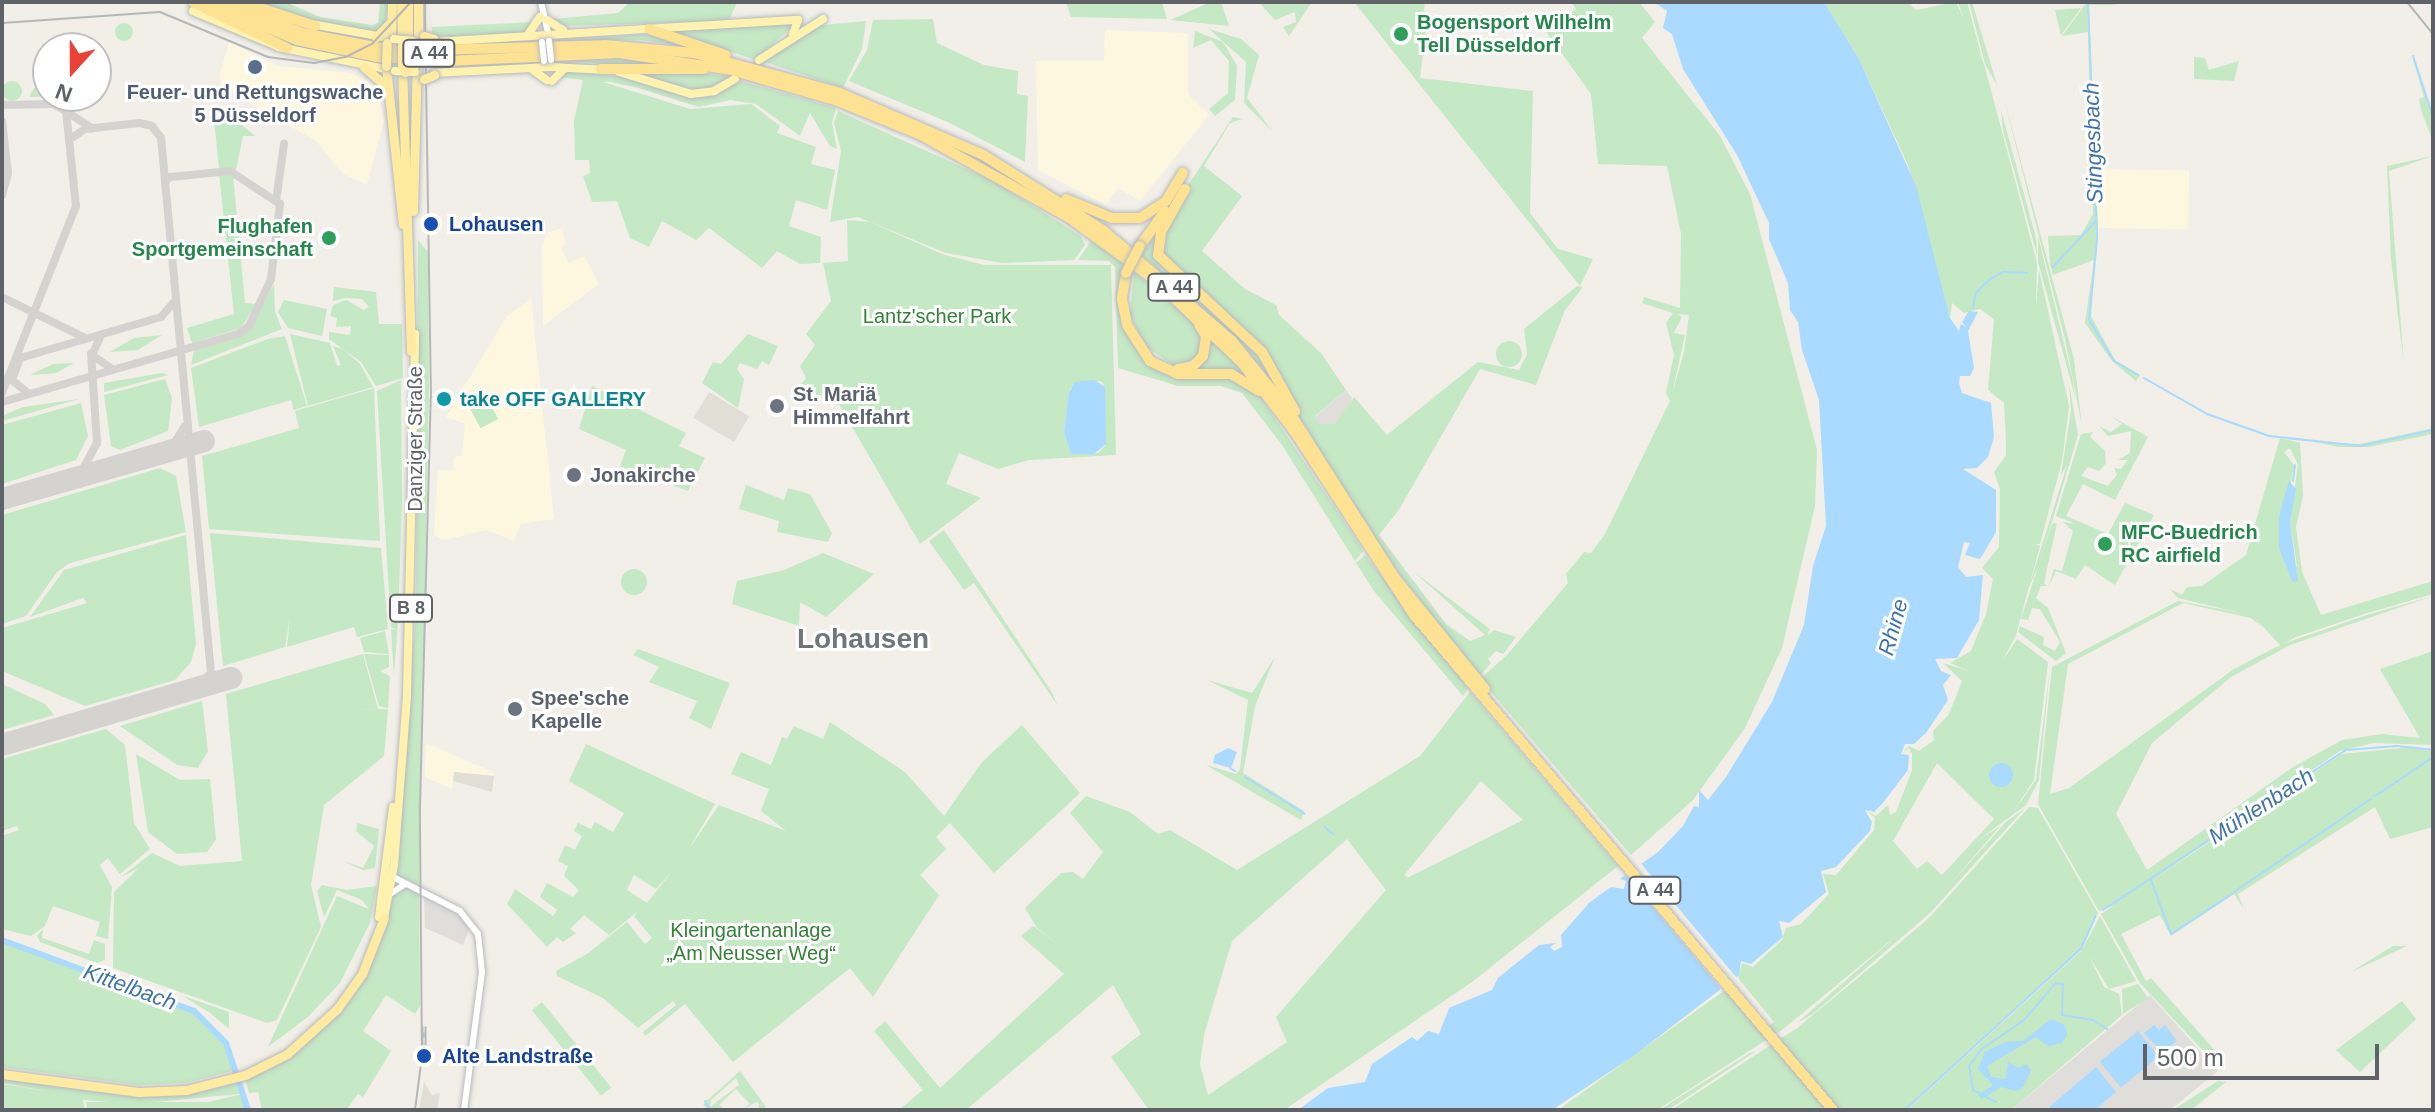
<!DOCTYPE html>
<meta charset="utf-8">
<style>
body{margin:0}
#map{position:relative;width:2435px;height:1112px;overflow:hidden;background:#f1efe8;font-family:Helvetica,sans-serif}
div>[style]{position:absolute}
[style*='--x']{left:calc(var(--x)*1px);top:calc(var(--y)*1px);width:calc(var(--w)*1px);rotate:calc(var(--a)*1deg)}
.commercial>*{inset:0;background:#fef7e0;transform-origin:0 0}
.industrial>*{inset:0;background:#e0deda}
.education>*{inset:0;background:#e1ded6;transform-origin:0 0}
.green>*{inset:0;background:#c5e8c5;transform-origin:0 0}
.round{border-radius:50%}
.water>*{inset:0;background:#aadaff;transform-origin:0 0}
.pier>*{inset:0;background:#f1efe8;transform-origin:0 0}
.stream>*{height:2px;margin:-1px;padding:0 1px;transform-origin:1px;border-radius:1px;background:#aadaff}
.river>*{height:6px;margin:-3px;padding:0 3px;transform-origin:3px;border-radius:3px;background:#aadaff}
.taxiway>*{height:8px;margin:-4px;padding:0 4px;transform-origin:4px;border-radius:4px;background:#d4d3d0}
.runway>*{height:22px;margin:-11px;padding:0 11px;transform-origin:11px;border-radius:11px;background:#d4d3d0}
.roads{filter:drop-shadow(0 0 2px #b6babf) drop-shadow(0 0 2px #b6babf)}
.secondary>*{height:6px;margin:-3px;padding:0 3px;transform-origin:3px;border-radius:3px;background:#fff}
.primary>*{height:8px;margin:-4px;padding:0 4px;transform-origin:4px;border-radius:4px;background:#fff2af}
.trunk>*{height:9px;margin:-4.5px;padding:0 4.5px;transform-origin:4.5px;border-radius:4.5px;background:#feeaa1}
.motorway>*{height:10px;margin:-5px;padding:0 5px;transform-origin:5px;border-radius:5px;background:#fde293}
.tram>*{height:2px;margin:-1px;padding:0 1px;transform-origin:1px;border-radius:1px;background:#b6b7b8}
.rail>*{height:5px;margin-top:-2.5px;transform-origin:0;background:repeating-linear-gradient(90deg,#fff 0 6px,#b6b7b8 0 12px);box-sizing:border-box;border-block:2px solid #b6b7b8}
.bridges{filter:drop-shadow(0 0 2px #b6babf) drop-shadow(0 0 2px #b6babf)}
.secondary-bridge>*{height:6px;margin:-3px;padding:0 3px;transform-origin:3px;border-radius:3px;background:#fff}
.primary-bridge>*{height:8px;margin:-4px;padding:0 4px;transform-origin:4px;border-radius:4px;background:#fff2af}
.trunk-bridge>*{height:9px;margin:-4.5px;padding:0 4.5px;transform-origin:4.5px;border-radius:4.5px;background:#feeaa1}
.motorway-bridge>*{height:10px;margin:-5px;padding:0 5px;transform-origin:5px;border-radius:5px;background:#fde293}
.dots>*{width:22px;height:22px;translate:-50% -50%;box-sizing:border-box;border:4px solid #fff;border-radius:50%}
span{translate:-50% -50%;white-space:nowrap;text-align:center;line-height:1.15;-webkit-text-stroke:6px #fff;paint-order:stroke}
.shield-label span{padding:2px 6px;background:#fff;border:2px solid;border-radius:6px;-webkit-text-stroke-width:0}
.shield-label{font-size:18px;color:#5f6368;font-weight:700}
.leisure-label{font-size:20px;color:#27864d;font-weight:700}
.left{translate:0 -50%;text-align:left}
.right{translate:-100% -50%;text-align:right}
.service-label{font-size:20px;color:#4e5e75;font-weight:700}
.transit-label{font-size:20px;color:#164399;font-weight:700}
.park-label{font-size:20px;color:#348238}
.worship-label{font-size:20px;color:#5b616d;font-weight:700}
.culture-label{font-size:20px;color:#0d838f;font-weight:700}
.street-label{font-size:20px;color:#5f6368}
.water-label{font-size:22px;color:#4174aa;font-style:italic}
.district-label{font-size:28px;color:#70757a;font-weight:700}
.frame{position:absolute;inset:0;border:4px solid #5f6368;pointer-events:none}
.north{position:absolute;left:32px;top:32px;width:80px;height:80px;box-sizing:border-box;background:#fff;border:2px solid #bfc1c3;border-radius:50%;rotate:201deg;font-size:22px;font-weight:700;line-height:32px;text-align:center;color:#5f6368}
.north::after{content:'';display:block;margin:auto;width:28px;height:36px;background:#ea4335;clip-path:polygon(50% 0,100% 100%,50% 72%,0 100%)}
.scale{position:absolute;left:2143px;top:1044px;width:236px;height:36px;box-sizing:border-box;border:4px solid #5f6368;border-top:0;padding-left:10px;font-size:24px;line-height:28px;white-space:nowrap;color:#5f6368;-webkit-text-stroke:6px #fff;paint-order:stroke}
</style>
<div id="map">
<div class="commercial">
<i style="clip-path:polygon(1105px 30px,1188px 33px,1188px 94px,1209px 115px,1140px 201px,1118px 188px,1106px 205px,1038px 170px,1036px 61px,1104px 61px)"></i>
<i style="clip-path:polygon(229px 42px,278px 66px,351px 73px,376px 86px,384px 121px,367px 185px,343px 174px,316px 141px,222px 87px,219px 77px)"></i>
<i style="left:2097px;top:169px;width:92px;height:59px;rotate:1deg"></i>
<i style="clip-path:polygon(562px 228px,565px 245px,561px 248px,569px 263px,584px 256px,599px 284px,543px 326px,542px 245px,546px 233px)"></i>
<i style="clip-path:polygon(531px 299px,554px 519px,521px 524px,514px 541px,486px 530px,444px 540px,434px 535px,438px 470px,453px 470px,454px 457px,462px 456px,465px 424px,446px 417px,507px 316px)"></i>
<i style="clip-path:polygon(426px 743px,493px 772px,494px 776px,454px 772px,452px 789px,425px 777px)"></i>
</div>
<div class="industrial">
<i style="clip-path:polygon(1346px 390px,1352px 398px,1345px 416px,1330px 428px,1319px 424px,1315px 417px)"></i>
<i style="clip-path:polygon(424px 896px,457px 914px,470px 928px,463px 945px,425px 928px)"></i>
<i style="clip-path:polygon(2150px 995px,2218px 1071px,2170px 1110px,2011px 1110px)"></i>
</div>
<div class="education">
<i style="left:709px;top:392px;width:47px;height:30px;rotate:31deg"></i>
<i style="clip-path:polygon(454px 772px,494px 776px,492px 792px,453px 781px)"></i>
<i style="clip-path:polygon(424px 1082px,432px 1095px,440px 1093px,437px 1110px,419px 1110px)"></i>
</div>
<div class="green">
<i style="clip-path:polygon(248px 2px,285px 2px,320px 17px,372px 25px,378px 23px,380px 2px,388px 2px,385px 27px,378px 33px,316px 23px)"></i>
<i style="clip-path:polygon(428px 2px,432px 27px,536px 22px,531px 33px,433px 37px)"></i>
<i style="clip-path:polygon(630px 2px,737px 2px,729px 21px,559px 26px,553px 19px,618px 13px)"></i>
<i style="clip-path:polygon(1066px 2px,1162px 2px,1167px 19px,1071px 17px)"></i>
<i style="clip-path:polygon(1211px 2px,1221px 2px,1229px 26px,1170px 20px)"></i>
<i style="clip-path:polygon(1259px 2px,1312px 2px,1289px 36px,1283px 27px,1296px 22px,1295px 12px,1275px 20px)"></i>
<i style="clip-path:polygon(1354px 2px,1425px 2px,1420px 39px,1428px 12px,1420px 78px,1533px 91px,1530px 213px,1558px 249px,1593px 259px,1580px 286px)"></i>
<i style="clip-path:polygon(evenodd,1571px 2px,1639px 2px,1655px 22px,1642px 38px,1720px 136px,1750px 194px,1817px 450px,1815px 506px,1782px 648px,1745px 728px,1693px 800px,1631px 855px,1480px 679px,1507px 655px,1568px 583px,1566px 574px,1584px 552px,1591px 553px,1605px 534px,1670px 401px,1666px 393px,1674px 355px,1666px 323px,1673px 313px,1642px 303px,1644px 297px,1680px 308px,1681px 234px,1667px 166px,1598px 164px,1591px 94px,1545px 30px,1576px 9px,1571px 2px,1677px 314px,1689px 315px,1684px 352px,1672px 394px,1685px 335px,1674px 333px,1682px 317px,1677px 314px)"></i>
<i style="clip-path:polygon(evenodd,1824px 2px,1907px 2px,1916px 10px,1956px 2px,1984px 64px,2037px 263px,2036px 308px,2039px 270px,2069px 406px,2062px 461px,2040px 544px,2036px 544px,2040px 546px,2016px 635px,2003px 660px,2017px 639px,2048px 662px,2034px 780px,2011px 815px,2036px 780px,2050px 668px,2039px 780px,2026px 805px,1973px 844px,2000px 826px,1945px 890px,2006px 822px,2025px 808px,1931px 912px,1813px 1014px,1797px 1023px,1901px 932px,1782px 1030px,1657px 1110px,1558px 1110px,1728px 988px,1766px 1028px,1774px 1022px,1738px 978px,1742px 963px,1753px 967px,1782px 940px,1786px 928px,1801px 924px,1829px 894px,1823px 874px,1836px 875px,1874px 830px,1875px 818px,1867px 811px,1876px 816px,1888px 805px,1890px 815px,1896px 812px,1912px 770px,1912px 754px,1909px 748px,1903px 753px,1909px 746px,1919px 751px,1934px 740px,1933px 731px,1949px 714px,1962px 681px,1943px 663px,1969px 671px,1950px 663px,1971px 651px,1986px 614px,1993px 579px,1982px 568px,1999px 547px,2000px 489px,1994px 472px,2006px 455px,2006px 442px,2004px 403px,1988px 390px,1994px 319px,1980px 309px,1964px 313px,1952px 303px,1950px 318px,1908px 165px,1859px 59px,1824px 2px,1937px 763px,1994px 819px,1942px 875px,1927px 861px,1917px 869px,1893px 841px,1937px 763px)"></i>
<i style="clip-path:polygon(1958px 2px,1967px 2px,1982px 58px,1966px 27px)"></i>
<i style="clip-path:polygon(1969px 2px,1972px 2px,1997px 85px,1985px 64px)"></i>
<i style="clip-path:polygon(2087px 2px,2119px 5px,2089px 5px,2098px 228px,2091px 316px,2115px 360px,2140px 375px,2136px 381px,2112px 361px,2085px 323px,2094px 260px,2053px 275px,2050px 264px,2048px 236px,2081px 235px,2093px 214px,2088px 32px,2062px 36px)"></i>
<i style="clip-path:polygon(2081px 8px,2076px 15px,2061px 35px,2055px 10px)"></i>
<i style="clip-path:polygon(933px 19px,937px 43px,984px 65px,1018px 71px,1017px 94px,1028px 96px,1025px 162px,950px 123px,849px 81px,867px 50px,873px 20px)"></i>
<i style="clip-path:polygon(866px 21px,862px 49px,843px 88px,762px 61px,812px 26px)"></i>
<i class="round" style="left:115px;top:23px;width:18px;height:18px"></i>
<i style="clip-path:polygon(795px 24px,756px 60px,665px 30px)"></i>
<i style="clip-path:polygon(1209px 29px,1241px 39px,1259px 55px,1247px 98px,1273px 132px,1244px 103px,1246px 62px)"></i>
<i style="clip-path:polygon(1195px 31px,1223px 42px,1237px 66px,1235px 100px,1215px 116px,1209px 109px,1228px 93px,1229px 61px,1211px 40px,1193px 48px)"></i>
<i style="clip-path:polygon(648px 34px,706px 50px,642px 40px,555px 41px)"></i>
<i style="clip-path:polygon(2412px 56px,2433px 115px,2433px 142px,2421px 110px,2419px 99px,2424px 97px)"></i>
<i style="clip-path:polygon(2194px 57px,2205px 58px,2209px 70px,2239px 61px,2234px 81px,2194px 79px)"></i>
<i style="clip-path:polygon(619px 58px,677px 63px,638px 68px,556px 59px)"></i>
<i style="clip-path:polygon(562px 71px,629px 77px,695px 97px,716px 94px,738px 80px,836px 108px,832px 123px,837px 149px,830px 146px,810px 113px,800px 136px,756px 104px,730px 100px,699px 107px,638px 88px,610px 82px,603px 82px,690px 109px,751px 104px,780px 126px,777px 133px,816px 147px,811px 164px,835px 170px,827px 210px,796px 200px,789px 226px,821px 237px,820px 263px,800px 264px,777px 251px,762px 268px,709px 228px,696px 240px,662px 221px,649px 247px,630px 238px,617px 201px,592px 202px,583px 176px,590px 173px,589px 160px,575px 160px,574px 121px,583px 80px,559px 77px)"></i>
<i style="clip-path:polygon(629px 72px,697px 72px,732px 77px,698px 92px)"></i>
<i class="round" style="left:2px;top:81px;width:20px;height:20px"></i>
<i style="clip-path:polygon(48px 87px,48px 96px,78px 96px,29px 97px,34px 88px)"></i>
<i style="clip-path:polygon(2003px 95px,2074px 359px,2082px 426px,2065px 339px)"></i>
<i style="clip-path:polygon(2001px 110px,2036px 238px,2037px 255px,2003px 130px)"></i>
<i style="clip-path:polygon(838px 111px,995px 182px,1081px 236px,1085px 245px,1074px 260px,1002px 263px,946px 253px,858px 217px,830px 222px,841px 151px,834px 123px)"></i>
<i style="clip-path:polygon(1233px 117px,1243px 119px,1230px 123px,1204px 166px,1242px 196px,1202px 251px,1245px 289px,1276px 305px,1279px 315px,1321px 353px,1346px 390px,1315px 416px,1319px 424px,1335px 424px,1354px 397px,1387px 435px,1478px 362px,1519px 370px,1527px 354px,1524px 329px,1577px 286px,1583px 287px,1565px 310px,1536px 385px,1480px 369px,1398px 511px,1379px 535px,1446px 624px,1470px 641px,1485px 635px,1414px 572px,1490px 629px,1487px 636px,1494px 630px,1516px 637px,1503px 654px,1496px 651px,1488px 659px,1491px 663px,1479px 677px,1367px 532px,1306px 427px,1268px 378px,1223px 327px,1142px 255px)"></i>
<i style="clip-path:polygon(214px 119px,242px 125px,255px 136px,243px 136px,236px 170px,219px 168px)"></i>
<i style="clip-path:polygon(2433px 156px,2389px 171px,2404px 364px,2391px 259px,2387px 166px)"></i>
<i style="clip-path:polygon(219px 174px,233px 175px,245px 303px,256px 304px,241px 328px,192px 343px,187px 328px,234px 314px)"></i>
<i style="clip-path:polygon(evenodd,847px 220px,870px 222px,942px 254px,984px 265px,1111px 265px,1116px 455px,1029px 460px,998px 469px,959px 453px,946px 484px,981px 498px,920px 544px,840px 406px,819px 394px,814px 401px,796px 390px,806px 378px,800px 366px,815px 345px,806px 334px,831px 301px,823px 263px,848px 261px,847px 220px,1101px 381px,1105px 387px,1105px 446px,1098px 453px,1071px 454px,1064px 432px,1070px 388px,1101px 381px)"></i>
<i class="round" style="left:320px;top:229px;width:18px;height:18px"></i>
<i style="clip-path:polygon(2038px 236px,2072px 377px,2076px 400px,2038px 262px)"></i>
<i style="clip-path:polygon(418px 240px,428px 252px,429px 390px,419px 886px,395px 874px,416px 612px)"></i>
<i style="clip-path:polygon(1091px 241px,1125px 265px,1120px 307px,1163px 371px,1222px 374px,1259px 394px,1358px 542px,1363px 551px,1355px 561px,1282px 445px,1242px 393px,1221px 386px,1178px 386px,1118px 368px,1115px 267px,1109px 261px,1078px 260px)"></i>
<i style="clip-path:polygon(1134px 272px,1196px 324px,1203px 335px,1199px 359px,1174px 366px,1144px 345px,1130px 314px)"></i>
<i style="clip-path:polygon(274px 284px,275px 312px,282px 329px,191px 365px,194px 350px,247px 332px)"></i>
<i style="clip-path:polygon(334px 287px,376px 292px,379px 324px,402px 324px,403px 378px,376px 386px,361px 362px,329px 339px,329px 332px,350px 335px,351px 326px,336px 327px,337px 318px,330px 316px,333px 305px,346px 300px,364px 310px,369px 307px,362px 299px,345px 298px,333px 301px)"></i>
<i style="clip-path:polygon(284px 300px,327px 309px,322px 336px,288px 328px,278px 312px)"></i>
<i style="clip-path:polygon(284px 333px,270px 339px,285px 336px,307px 406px,294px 410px,291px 400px,199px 427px,191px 368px)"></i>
<i style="clip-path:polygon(290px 334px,330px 343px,337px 366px,341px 365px,333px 346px,343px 349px,360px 364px,373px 387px,308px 406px)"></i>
<i style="clip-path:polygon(748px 334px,778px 346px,769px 365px,762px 361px,757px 369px,740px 363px,737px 369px,744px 379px,738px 408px,702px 383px,713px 362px,721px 364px)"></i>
<i style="clip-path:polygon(162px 335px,138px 350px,110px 352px,134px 338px)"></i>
<i style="clip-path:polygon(1209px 338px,1228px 354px,1254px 384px,1243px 376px,1190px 370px)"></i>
<i class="round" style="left:1496px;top:341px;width:26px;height:26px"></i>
<i style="clip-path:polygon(74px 363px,56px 373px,30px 375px,53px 364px)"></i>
<i style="clip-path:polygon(162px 373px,168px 375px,104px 392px,104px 383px)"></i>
<i style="clip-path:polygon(165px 379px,172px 398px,168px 431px,120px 450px,111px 446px,104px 395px)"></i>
<i style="clip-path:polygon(401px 380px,402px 499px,398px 621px,394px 676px,391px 629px,397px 630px,391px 627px,377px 391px)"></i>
<i style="clip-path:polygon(2069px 383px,2078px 435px,2039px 565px,2028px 590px,2067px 465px,2061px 475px,2071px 410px)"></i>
<i style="clip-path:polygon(592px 386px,686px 433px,679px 446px,705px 458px,688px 491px,620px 466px,626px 450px,579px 429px)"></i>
<i style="clip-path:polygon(374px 388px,380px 541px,209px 529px,202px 456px,299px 428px,295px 411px)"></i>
<i style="left:486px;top:396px;width:26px;height:20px;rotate:62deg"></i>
<i style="clip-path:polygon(79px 399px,2px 421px,2px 416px,23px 407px)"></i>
<i style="clip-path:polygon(81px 403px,88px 436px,76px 460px,2px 484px,2px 425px)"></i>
<i style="clip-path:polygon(2109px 415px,2148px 437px,2115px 500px,2083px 484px,2066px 516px,2108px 534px,2125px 503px,2154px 515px,2115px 585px,2085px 565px,2076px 579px,2056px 571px,2048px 588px,2054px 569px,2062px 571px,2073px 531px,2063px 522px,2076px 524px,2056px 516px,2081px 434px,2093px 432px,2090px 437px,2105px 451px,2106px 463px,2099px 471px,2088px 467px,2081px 476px,2108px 486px,2117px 475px,2114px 468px,2121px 469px,2128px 460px,2118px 460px,2130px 453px,2131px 431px,2108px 436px,2099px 426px,2111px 432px,2122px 424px)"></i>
<i style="clip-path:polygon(2433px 428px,2433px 433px,2424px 436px,2368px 447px,2339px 447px,2314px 442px,2360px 444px)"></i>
<i style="clip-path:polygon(evenodd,2280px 438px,2300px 443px,2303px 496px,2296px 527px,2302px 572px,2321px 615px,2433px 581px,2433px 594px,2364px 614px,2296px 637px,2282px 644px,2370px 614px,2433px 596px,2290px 645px,2231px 677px,2152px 743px,2116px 814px,2147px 870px,2293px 767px,2342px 740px,2382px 734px,2420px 738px,2380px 669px,2433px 651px,2433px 745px,2374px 743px,2340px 751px,2116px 905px,2099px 911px,2038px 804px,2052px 667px,2178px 601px,2241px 613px,2178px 598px,2170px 589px,2182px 595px,2187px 587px,2202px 586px,2246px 555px,2280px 438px,2290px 448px,2298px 465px,2290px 522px,2297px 566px,2289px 570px,2279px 548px,2294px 465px,2284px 452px,2290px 448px,2280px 438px,2183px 603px,2251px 618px,2261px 626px,2253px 616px,2280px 645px,2234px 669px,2069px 788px,2050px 794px,2068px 664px,2183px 603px)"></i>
<i style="clip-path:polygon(160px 468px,176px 476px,186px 532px,70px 563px,57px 572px,26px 616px,2px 624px,2px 515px)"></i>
<i style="clip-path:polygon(746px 485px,784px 500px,788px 488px,810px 494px,832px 533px,828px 542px,777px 532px,779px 521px,739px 509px)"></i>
<i style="clip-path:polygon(2057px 523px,2044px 583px,2047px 586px,2041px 586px,2036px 598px,2048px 608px,2066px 653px,2056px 661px,2018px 632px,2020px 626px,2044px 637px,2043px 645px,2055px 651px,2060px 642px,2040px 609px,2032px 608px,2028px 620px,2021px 619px,2052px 524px)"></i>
<i style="clip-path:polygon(944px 530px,1051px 691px,1058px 706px,974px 583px,964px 590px,929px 541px)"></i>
<i style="clip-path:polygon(210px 533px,381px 548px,388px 629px,357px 637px,354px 627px,287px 647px,290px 617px,285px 647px,223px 666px)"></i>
<i style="clip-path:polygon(186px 535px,196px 644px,191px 662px,175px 680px,85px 706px,2px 671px,2px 628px,87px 603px,83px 598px,30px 617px,64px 570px)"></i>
<i style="clip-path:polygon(823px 553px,874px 574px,826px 617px,800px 602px,799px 626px,732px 604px,737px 581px,784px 570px)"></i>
<i style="clip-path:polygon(1365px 555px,1460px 676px,1468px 689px,1463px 696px,1374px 591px,1356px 563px)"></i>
<i class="round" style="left:621px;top:569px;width:26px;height:26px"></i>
<i style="clip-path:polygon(385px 631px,389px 654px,364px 652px,360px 638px)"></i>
<i style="clip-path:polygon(638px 649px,730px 683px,711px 729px,689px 718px,697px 701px,649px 682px,659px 667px,633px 655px)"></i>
<i style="clip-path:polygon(363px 654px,378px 709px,336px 710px,388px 709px,384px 756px,324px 805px,311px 885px,321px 927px,277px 1020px,267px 1023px,113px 968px,114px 892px,139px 868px,121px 877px,152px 853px,180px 866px,242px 861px,226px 694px)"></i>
<i style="clip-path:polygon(364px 654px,389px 655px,389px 667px,380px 671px,390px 676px,388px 708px,379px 706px)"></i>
<i style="clip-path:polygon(1275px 657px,1255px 706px,1243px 773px,1304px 811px,1301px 820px,1206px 765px,1236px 774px,1240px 769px,1248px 700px,1207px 680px,1252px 693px)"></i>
<i style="clip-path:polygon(2px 684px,45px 704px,54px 715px,2px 730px)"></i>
<i style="clip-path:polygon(evenodd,1470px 692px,1618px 866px,1472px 982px,1284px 1110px,1149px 1110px,1111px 1057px,1141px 1034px,1113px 985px,966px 1110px,899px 1110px,923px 1090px,874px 1031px,885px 1021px,940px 1088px,1064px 974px,1021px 936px,1033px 926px,1062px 947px,1037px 928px,1025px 908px,1061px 873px,1073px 872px,1083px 879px,1103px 852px,1070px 813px,1086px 796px,1130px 812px,1158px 834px,1170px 830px,1237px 870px,1420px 756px,1470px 692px,1481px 781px,1523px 820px,1407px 878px,1405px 874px,1481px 781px,1470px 692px,1347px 839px,1386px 890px,1276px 1017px,1287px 1042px,1208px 1095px,1200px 1064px,1204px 1035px,1232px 941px,1347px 839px)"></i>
<i style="clip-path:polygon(202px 701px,208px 751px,198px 768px,177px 765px,120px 726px)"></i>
<i style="clip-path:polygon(evenodd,830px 722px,905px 772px,944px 816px,982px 762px,1022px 725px,1080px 793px,994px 873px,950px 823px,936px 837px,946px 849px,920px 875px,939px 895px,873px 997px,850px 968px,733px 1062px,685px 1004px,645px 1036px,643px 1032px,676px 1005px,673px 1001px,638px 1028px,603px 998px,557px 976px,556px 971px,587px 954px,627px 922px,645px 944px,652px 938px,634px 916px,638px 911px,609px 935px,584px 915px,570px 929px,576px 933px,563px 942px,557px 937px,547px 947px,507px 904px,515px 889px,553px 916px,557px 910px,540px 897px,547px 883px,573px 897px,579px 890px,564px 876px,568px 866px,558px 861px,565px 845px,575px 850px,582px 836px,574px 831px,578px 823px,591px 829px,595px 822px,613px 832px,624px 813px,569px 781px,586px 744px,715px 804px,687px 852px,719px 805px,786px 831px,761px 811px,769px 789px,731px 774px,741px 752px,771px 765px,782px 737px,787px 739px,794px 726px,823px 739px,830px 722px,673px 870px,647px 903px,627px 890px,634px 875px,656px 889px,673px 870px)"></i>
<i style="clip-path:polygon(106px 729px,125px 745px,134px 823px,150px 849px,120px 874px,108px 858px,100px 865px,112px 887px,108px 939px,96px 936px,100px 922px,53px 906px,45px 926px,31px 936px,2px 929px,2px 836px,19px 830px,17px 826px,2px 831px,2px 759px)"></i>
<i style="clip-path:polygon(2411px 747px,2433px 751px,2433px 757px,2372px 797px,2433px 758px,2433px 827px,2390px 839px,2375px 807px,2238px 894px,2244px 909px,2234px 894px,2171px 936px,2160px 915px,2121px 934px,2146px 981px,2151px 978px,2225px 1062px,2221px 1070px,2140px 983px,2101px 914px,2342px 754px)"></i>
<i style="clip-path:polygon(136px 754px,180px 780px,210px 779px,216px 839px,207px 852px,177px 854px,148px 832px)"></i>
<i style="clip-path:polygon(2029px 807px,2038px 808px,2098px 913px,2080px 950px,1904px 1110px,1671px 1110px,1797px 1028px,1876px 963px,1929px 918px)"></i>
<i style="clip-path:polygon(357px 823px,379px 829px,375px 868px,363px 870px,341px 860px,363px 868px,374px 846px,356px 831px)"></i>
<i style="clip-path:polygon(322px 885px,347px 890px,377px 886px,370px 923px,340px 983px,309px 1016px,268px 1047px,337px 896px,369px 909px,362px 900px,337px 890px,324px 917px,317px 891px)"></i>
<i style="clip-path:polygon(404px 887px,419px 892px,420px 1006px,415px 1014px,386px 995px,363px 1031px,391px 1051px,363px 1097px,358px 1094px,346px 1110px,262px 1110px,258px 1092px,249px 1093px,245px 1078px,299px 1049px,334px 1015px,378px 943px,393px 894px)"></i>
<i style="clip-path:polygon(2100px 916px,2136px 981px,2109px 989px,2089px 956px,2104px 987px,2119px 994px,2122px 1015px,2011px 1110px,1907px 1110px,2082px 950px)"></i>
<i style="clip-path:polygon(43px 929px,42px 938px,89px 954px,94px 940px,105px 944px,105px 960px,97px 963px,40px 942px,37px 936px)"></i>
<i style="clip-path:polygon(2px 942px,193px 1012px,217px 1032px,236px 1070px,186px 1083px,138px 1085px,2px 1067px)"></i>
<i style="clip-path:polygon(2393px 946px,2407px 946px,2351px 972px,2354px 970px)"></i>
<i style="clip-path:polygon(2138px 984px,2148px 998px,2123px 1014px,2122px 989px)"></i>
<i style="clip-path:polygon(183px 996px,229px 1012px,229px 1029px,210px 1013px)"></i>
<i style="clip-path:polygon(2402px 1001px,2416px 1019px,2360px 1072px,2336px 1050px)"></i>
<i style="left:542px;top:1002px;width:110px;height:13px;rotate:51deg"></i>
<i style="clip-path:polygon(1756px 1051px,1668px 1110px,1659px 1110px,1750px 1053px)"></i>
<i style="clip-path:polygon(evenodd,740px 1071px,766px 1107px,759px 1110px,758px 1101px,742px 1110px,750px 1104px,736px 1089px,719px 1105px,725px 1110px,708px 1110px,703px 1104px,740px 1071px,736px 1078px,739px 1085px,710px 1107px,711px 1100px,736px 1078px)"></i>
<i style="clip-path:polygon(2px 1076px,139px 1094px,236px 1081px,239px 1094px,134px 1104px,83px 1100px,85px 1110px,2px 1110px,2px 1084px,57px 1093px,2px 1083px)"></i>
<i style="clip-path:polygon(2218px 1081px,2226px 1082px,2191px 1110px,2173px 1110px)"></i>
<i style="clip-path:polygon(243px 1094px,247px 1110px,87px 1110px,86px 1102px,208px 1102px)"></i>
</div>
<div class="water">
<i style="clip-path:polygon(1654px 2px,1824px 2px,1859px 59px,1916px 186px,1950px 318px,1959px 331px,1961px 324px,1966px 327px,1962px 322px,1969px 311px,1978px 312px,1968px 331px,1974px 368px,1970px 376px,1960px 376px,1959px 383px,1962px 393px,1991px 403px,1994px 437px,1988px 457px,1977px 468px,1963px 469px,1996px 490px,1996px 532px,1980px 559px,1965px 555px,1970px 543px,1964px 542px,1958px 567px,1966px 577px,1983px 575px,1979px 620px,1957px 658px,1935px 659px,1941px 671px,1951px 675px,1943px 685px,1948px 700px,1926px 733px,1914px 744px,1905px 744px,1901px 754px,1909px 755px,1908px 770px,1882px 804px,1874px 812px,1865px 810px,1872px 822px,1870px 831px,1836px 867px,1821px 871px,1826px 892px,1789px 923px,1779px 921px,1783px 937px,1751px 964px,1741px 961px,1739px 975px,1635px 1055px,1552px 1110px,1298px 1110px,1328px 1088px,1365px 1082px,1372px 1064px,1412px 1037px,1417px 1041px,1428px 1031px,1439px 1034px,1449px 1008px,1492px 990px,1498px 978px,1539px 945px,1556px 943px,1550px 947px,1554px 951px,1562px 947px,1561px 935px,1590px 902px,1611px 887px,1624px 889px,1626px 881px,1620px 879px,1658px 852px,1683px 826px,1694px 806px,1699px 807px,1699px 790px,1708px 800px,1726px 777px,1772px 702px,1804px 625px,1813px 566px,1826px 526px,1819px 400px,1802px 350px,1798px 322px,1790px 310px,1788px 283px,1769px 239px,1769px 223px,1737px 155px,1683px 69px,1672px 34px,1663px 28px,1667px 11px)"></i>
<i style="clip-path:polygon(1094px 380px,1105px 387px,1106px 444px,1094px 454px,1071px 454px,1064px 432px,1069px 392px,1075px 382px)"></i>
<i style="clip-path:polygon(2289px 481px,2296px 489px,2290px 522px,2298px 582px,2292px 581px,2279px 548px,2279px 516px)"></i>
<i style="clip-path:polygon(1228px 748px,1237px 752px,1231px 768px,1213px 763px,1215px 755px)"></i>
<i class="round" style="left:1989px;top:763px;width:24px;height:24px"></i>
<i style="clip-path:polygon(2051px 1019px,2065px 1025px,2067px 1035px,2062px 1043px,2048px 1046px,2036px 1037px,1987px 1066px,1991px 1077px,2006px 1079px,2008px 1061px,2018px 1068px,2027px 1064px,2031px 1070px,2024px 1086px,2017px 1091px,2001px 1087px,1982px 1099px,1978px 1095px,1993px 1085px,1978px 1069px,1985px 1052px,2006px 1042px,2023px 1041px)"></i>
<i style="clip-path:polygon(2154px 1025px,2159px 1030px,2165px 1025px,2177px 1041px,2162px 1053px,2144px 1033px)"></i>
<i style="left:2138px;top:1031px;width:33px;height:49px;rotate:51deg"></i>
<i style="clip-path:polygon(2096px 1067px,2116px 1092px,2095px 1110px,2046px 1110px)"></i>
</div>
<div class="pier">
<i style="left:1638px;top:860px;width:157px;height:19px;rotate:50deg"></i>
</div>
<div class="stream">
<i style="--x:2088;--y:2;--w:238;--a:87.8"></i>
<i style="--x:2097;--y:240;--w:80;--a:95.7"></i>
<i style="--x:2089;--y:320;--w:48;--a:58.6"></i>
<i style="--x:2114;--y:361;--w:28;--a:30"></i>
<i style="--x:2413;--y:56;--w:64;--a:71.8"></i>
<i style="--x:2053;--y:267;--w:62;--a:-47"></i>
<i style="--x:1973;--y:308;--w:15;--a:-79"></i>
<i style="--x:1976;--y:293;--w:20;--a:-45"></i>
<i style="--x:1990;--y:279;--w:15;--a:-28"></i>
<i style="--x:2003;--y:272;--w:24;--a:2"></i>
<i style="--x:2144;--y:378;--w:73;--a:29.7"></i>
<i style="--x:2207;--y:414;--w:66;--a:19.5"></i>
<i style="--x:2269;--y:436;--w:92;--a:6.3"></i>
<i style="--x:2360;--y:446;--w:75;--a:-12.4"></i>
<i style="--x:2293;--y:481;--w:16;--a:-83"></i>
<i style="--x:1230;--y:768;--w:6;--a:31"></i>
<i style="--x:1245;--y:777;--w:70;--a:31.7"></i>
<i style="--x:2375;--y:796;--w:70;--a:-33.9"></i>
<i style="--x:1325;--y:827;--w:11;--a:41"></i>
<i style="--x:2151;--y:880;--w:58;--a:69.7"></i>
<i style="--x:2171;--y:934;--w:73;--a:-33.3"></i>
<i style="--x:2234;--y:892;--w:166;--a:-34.2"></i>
<i style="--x:2103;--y:910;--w:291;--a:-33.4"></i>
<i style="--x:2346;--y:750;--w:51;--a:-4.5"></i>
<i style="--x:2397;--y:746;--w:36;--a:6"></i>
<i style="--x:705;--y:1101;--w:10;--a:61"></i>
<i style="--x:1996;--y:1102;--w:26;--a:-152"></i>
<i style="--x:1973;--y:1090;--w:24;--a:-99"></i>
<i style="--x:1969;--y:1066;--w:21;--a:-53"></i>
<i style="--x:1982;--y:1049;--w:51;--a:-34.6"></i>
<i style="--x:2024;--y:1020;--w:49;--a:-49.1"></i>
<i style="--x:2056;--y:983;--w:7;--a:8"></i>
<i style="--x:2063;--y:984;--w:31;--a:92"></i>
<i style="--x:2062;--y:1015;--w:31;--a:9"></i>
<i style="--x:2093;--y:1020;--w:17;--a:33"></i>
<i style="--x:1905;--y:1110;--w:239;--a:-42.5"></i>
<i style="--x:2081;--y:949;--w:36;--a:-66"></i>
</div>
<div class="river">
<i style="--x:2;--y:940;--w:205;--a:20.3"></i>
<i style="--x:194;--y:1011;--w:45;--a:45"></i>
<i style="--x:226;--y:1043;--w:71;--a:71.8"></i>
</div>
<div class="taxiway">
<i style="--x:2;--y:105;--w:51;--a:-1.1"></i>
<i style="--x:53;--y:104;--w:15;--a:28"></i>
<i style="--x:66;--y:111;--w:96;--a:84"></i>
<i style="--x:76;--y:206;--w:201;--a:111.6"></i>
<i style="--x:67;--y:112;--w:30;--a:33"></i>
<i style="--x:2;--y:121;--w:52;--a:83.4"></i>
<i style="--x:8;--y:173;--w:23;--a:105"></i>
<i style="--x:72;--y:138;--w:16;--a:-35"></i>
<i style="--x:85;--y:129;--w:55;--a:-6.2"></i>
<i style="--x:140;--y:123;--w:12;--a:14"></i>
<i style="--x:152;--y:126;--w:15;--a:53"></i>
<i style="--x:161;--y:138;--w:548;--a:84.66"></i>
<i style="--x:276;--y:201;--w:58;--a:-82"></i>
<i style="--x:2;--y:297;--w:93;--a:26.3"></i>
<i style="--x:101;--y:335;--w:22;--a:114"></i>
<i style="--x:92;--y:355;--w:24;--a:35"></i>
<i style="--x:28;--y:393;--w:21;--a:-141"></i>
<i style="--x:12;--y:380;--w:23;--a:-70"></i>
<i style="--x:20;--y:358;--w:147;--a:-16.2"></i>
<i style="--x:161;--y:317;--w:20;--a:-49"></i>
<i style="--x:2;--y:402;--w:246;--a:-16.1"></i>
<i style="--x:238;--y:334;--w:14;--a:-36"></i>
<i style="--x:249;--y:326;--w:52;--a:-64.9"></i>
<i style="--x:271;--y:279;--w:76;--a:-83.2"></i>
<i style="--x:280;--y:204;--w:60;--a:-146.6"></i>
<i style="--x:230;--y:171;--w:60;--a:174.3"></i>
<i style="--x:170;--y:177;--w:7;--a:135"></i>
<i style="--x:157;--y:454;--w:18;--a:-29"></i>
<i style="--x:173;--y:445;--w:22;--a:-58"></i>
<i style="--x:58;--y:483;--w:29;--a:-29"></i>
<i style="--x:83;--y:469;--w:30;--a:-62"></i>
<i style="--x:97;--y:443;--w:90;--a:-93.8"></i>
<i style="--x:195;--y:688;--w:21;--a:-43"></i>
</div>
<div class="runway">
<i style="--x:2;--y:499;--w:210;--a:-16"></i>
<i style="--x:2;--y:745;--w:239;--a:-16.3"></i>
</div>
<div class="roads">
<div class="secondary">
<i style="--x:541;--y:2;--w:37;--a:77"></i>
<i style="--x:391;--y:876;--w:77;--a:26.9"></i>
<i style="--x:460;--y:911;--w:29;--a:52"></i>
<i style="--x:478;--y:934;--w:38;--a:84"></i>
<i style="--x:482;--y:972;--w:139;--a:97.4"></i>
<i style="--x:390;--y:894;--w:17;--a:-33"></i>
</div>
<div class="primary">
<i style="--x:193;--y:11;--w:93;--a:22.7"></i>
<i style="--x:279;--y:47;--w:113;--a:11.7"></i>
<i style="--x:547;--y:20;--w:19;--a:32"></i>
<i style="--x:311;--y:24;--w:84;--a:10.2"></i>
<i style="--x:527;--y:36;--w:23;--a:-56"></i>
<i style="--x:434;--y:42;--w:365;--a:-3.5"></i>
<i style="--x:798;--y:20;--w:15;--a:110"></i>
<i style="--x:759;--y:60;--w:76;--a:-32.6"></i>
<i style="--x:533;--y:70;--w:17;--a:36"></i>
<i style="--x:619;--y:72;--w:75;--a:17"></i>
<i style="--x:691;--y:94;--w:23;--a:-7"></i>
<i style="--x:714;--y:91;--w:24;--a:-30"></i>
<i style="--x:434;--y:73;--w:117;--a:-2.9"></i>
<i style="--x:551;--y:67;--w:55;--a:3.1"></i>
<i style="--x:552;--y:81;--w:18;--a:-45"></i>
<i style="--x:379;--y:917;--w:111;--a:-82.7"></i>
<i style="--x:384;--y:918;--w:54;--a:-79.3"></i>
<i style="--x:394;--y:865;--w:170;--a:-85.6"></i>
<i style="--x:407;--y:695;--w:361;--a:-88.7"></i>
</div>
<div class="trunk">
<i style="--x:401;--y:2;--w:44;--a:88.7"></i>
<i style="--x:408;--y:2;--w:45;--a:90"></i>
<i style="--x:376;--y:37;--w:20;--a:-45"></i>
<i style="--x:391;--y:44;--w:42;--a:-88.6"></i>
<i style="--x:418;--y:45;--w:43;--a:-90"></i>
<i style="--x:402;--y:65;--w:286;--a:88.2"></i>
<i style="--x:386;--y:66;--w:159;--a:83.9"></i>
<i style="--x:364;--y:67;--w:32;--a:41"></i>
<i style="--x:413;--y:211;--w:148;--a:-88.5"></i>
<i style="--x:2;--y:1074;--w:138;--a:7.5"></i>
<i style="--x:139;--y:1092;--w:47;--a:-2.4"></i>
<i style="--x:186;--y:1090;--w:61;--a:-14.3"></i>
<i style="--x:245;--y:1075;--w:47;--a:-26.6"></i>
<i style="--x:287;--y:1054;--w:67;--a:-42"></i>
<i style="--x:337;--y:1009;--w:43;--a:-54.5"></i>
<i style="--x:362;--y:974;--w:60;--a:-68.6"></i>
</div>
<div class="motorway">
<i style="--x:193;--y:2;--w:105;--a:26.1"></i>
<i style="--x:206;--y:2;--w:99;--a:22.7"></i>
<i style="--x:297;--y:40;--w:81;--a:12.1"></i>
<i style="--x:376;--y:57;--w:71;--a:3.2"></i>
<i style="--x:447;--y:61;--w:172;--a:-2.7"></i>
<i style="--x:619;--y:53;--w:113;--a:8.6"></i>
<i style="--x:731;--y:70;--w:111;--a:16.2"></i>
<i style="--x:838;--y:101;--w:90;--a:22.3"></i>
<i style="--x:921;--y:135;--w:168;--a:29.2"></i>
<i style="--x:1068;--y:217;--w:109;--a:36"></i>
<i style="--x:1156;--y:281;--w:119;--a:43.6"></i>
<i style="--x:1242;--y:363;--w:86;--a:52.6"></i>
<i style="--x:1294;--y:431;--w:220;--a:56.9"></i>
<i style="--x:1414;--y:615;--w:649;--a:49.75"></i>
<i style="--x:225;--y:2;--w:83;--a:21.9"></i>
<i style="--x:302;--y:33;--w:96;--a:10.8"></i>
<i style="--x:396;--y:51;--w:209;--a:-1.6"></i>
<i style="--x:605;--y:45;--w:89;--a:5.1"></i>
<i style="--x:694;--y:53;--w:151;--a:15.3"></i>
<i style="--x:840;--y:93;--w:156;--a:23.4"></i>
<i style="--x:983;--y:155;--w:142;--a:32"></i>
<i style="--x:1103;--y:230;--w:170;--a:40.7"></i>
<i style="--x:1232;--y:341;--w:89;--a:50.9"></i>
<i style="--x:1288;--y:410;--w:199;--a:57.5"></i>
<i style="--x:1395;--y:578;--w:143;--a:51"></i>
<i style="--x:242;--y:2;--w:77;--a:18.2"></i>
<i style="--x:649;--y:29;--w:81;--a:18.7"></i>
<i style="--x:601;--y:69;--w:103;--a:0"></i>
<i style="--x:1185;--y:189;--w:49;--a:119.2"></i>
<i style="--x:1161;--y:232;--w:23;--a:97"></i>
<i style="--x:1158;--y:255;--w:142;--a:43"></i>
<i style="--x:1262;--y:352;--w:68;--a:60.8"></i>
<i style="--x:1066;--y:199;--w:50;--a:22.4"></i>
<i style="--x:1112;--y:218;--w:28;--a:0"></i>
<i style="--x:1140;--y:218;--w:31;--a:-33"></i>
<i style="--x:1166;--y:201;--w:33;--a:-59"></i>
<i style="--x:1140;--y:246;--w:43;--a:-54.5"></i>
<i style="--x:1126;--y:273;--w:26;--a:99"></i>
<i style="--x:1122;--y:299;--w:26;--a:79"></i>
<i style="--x:1127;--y:325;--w:43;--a:57.4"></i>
<i style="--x:1150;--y:361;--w:31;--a:25"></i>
<i style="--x:1178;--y:374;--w:53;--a:0"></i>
<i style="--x:1231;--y:374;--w:33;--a:31"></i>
<i style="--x:1178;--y:369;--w:15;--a:-11"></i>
<i style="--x:1193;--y:366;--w:14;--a:-45"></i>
<i style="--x:1203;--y:356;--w:20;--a:-81"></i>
<i style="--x:1206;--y:336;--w:13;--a:-122"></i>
</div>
</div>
<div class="tram">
<i style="--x:2407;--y:2;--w:41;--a:50.9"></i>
<i style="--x:2;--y:23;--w:158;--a:-4"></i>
<i style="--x:160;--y:12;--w:117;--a:22.6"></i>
<i style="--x:268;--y:57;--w:46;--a:7.4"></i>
<i style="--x:314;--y:63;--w:33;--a:-11"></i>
<i style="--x:346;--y:57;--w:29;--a:-27"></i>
<i style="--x:372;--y:44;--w:57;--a:-47.1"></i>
<i style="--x:415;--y:1110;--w:54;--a:-82.6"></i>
<i style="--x:422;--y:1056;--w:249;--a:-90.5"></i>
<i style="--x:420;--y:807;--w:409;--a:-88.5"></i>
<i style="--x:431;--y:398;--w:396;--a:-90.9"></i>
</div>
<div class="rail">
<i style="--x:424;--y:1026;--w:20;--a:90"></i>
</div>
<div class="bridges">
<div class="secondary-bridge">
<i style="--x:549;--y:41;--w:19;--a:84"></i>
<i style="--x:542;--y:42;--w:19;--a:84"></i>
</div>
<div class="primary-bridge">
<i style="--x:394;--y:39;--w:19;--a:6"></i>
<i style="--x:395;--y:71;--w:20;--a:3"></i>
</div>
<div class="trunk-bridge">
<i style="--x:424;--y:36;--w:10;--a:17"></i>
<i style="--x:402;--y:46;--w:19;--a:90"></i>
<i style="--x:408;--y:47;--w:18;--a:90"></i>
<i style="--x:386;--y:66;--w:23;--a:-88"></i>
<i style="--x:405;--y:72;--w:15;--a:-37"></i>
<i style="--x:417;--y:63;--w:18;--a:-87"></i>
<i style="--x:424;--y:79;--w:11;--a:-22"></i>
</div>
<div class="motorway-bridge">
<i style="--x:1126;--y:273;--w:30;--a:-63"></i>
</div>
</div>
<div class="dots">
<i style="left:1401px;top:34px;background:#2e9e5b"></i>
<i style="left:255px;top:67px;background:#5c6f8a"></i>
<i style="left:431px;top:224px;background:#1a4fb4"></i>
<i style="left:329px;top:238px;background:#2e9e5b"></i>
<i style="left:444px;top:399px;background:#0f9aa8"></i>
<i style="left:777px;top:406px;background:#6b7280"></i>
<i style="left:574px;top:475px;background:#6b7280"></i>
<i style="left:2105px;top:544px;background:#2e9e5b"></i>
<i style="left:515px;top:709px;background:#6b7280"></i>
<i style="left:424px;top:1056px;background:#1a4fb4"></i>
</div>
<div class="shield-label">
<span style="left:429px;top:53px">A 44</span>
<span style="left:1174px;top:287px">A 44</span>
<span style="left:411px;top:608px">B 8</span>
<span style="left:1655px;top:890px">A 44</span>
</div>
<div class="leisure-label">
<span class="left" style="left:1417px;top:34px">Bogensport Wilhelm<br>Tell Düsseldorf</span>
<span class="right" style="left:313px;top:238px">Flughafen<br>Sportgemeinschaft</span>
<span class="left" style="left:2121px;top:544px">MFC-Buedrich<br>RC airfield</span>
</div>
<div class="service-label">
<span style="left:255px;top:104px">Feuer- und Rettungswache<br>5 Düsseldorf</span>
</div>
<div class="transit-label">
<span class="left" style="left:449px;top:224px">Lohausen</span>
<span class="left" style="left:442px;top:1056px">Alte Landstraße</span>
</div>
<div class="park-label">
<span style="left:937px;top:316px">Lantz'scher Park</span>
<span style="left:751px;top:942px">Kleingartenanlage<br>„Am Neusser Weg“</span>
</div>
<div class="worship-label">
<span class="left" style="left:793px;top:406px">St. Mariä<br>Himmelfahrt</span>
<span class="left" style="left:590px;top:475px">Jonakirche</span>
<span class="left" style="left:531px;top:710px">Spee'sche<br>Kapelle</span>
</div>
<div class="culture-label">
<span class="left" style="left:460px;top:399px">take OFF GALLERY</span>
</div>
<div class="street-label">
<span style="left:415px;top:439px;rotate:-90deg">Danziger Straße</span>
</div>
<div class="water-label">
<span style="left:2093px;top:143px;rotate:-92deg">Stingesbach</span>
<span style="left:1893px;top:627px;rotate:-74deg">Rhine</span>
<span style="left:2261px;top:806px;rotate:-33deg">Mühlenbach</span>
<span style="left:130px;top:987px;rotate:20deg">Kittelbach</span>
</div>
<div class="district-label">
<span style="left:863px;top:639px">Lohausen</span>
</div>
<div class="frame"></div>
<div class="north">N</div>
<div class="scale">500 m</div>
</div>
